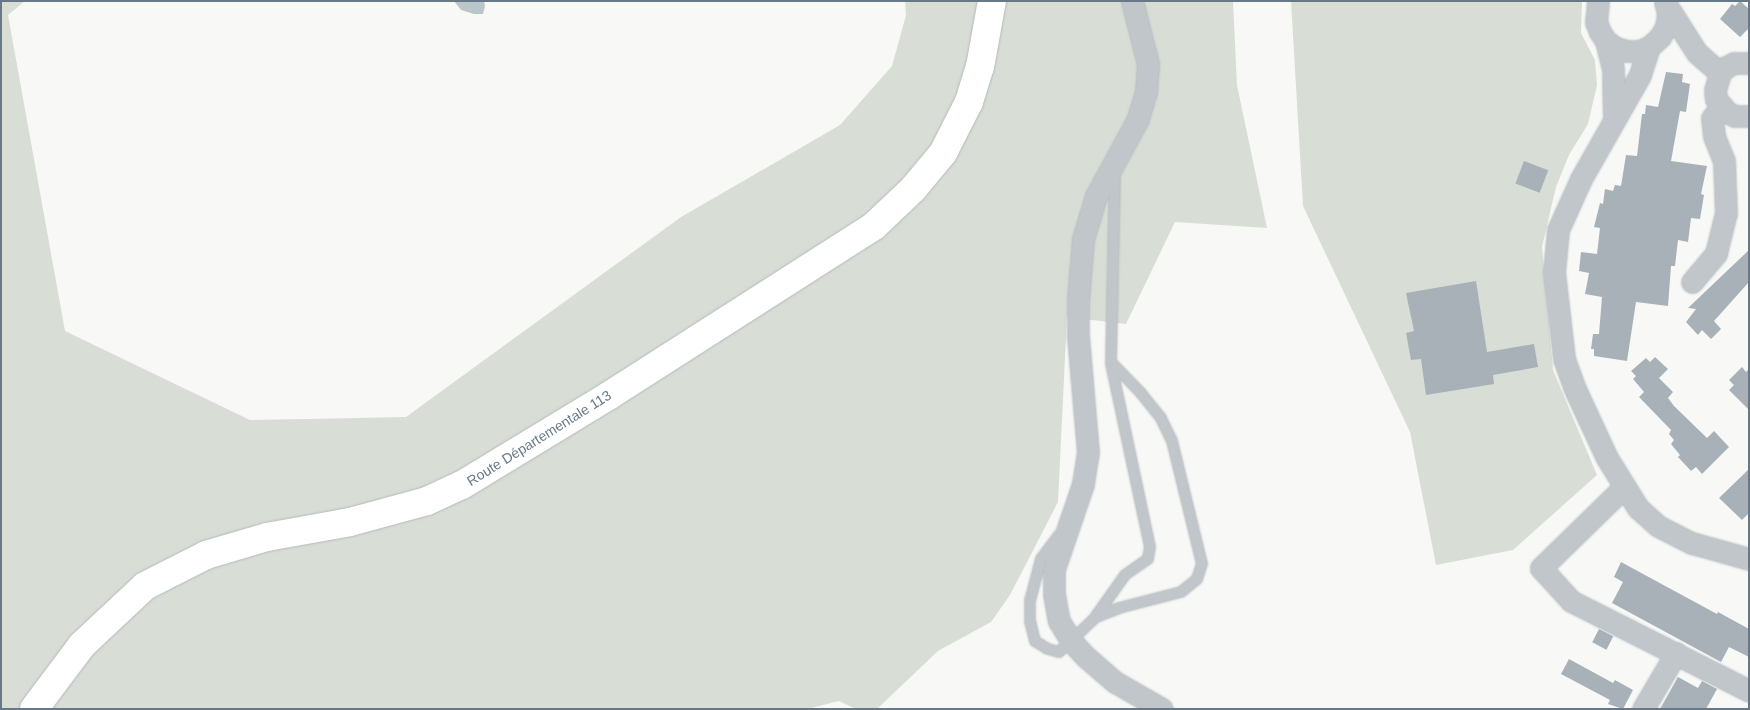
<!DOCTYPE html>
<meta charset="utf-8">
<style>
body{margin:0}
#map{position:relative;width:1750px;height:710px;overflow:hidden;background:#f8f9f6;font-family:Helvetica,sans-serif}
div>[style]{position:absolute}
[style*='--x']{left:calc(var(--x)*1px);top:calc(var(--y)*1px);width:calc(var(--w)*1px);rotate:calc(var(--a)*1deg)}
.green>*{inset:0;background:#d8ded5}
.water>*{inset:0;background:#bac6ca}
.building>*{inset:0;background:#a8b1b7;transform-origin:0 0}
.roads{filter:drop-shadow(0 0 1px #b4babe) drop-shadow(0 0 1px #b4babe)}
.lane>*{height:10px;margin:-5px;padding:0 5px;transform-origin:5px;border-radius:5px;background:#c1c6ca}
.street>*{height:21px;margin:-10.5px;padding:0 10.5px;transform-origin:10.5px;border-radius:10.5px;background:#c1c6ca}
.secondary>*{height:28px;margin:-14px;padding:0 14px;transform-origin:14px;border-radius:14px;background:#fff}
span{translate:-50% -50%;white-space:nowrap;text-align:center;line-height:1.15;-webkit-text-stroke:5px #fff;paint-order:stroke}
.street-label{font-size:14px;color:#677987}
.frame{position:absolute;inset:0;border:2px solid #677987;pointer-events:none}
</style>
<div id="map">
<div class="green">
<i style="clip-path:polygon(1px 1px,25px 1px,8px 15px,65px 331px,250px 420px,406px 417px,681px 217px,840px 125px,892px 66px,906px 15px,905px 1px,1233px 1px,1237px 85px,1267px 228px,1175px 222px,1126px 324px,1067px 317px,1058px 502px,1010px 595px,991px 622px,938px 651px,877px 709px,856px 709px,839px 701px,807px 709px,1px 709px)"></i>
<i style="clip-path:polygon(1291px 1px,1582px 1px,1581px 33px,1595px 60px,1597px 85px,1588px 124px,1569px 155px,1556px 187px,1542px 247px,1553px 370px,1597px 475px,1513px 550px,1436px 565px,1410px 432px,1303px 206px)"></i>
</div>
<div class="water">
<i style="clip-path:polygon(454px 1px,484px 1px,485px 6px,483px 14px,474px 14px,461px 10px)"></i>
</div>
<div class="building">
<i style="clip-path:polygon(1740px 1px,1749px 9px,1749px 28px,1740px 37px,1720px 19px,1732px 4px,1735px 6px)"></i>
<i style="clip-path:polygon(1666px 72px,1683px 74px,1682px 82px,1690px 84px,1686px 112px,1680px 111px,1671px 161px,1707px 166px,1701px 194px,1704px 195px,1700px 219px,1691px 218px,1688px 242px,1678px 240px,1675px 266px,1671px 266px,1668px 306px,1636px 302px,1627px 361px,1594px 356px,1594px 349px,1591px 349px,1593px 334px,1599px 334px,1602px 297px,1585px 294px,1589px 273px,1579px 271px,1581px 252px,1597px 254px,1600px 228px,1594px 227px,1600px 203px,1603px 204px,1605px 189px,1613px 191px,1615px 185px,1621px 186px,1626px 155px,1637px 156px,1642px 114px,1645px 114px,1646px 105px,1658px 107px)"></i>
<i style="left:1524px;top:161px;width:26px;height:24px;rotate:21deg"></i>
<i style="clip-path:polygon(1749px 250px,1749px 282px,1714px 321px,1721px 329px,1711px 339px,1702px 330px,1698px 335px,1686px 322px,1696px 309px,1688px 308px)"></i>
<i style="clip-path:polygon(1476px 281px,1487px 352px,1534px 344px,1538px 367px,1493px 375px,1494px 384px,1426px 395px,1421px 359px,1411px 360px,1406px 333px,1414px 331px,1406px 293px)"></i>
<i style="clip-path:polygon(1655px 357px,1668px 369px,1659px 378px,1673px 392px,1668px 398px,1674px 406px,1707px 438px,1714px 431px,1729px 447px,1702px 474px,1696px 467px,1691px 471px,1678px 457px,1680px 455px,1671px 444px,1674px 440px,1669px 434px,1671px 430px,1639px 397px,1644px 392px,1633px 379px,1636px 376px,1631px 371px,1646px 358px,1650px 362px)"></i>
<i style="clip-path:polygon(1742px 367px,1746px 372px,1749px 369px,1749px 410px,1729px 390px,1734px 385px,1729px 380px)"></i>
<i style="clip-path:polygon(1749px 469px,1749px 513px,1742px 520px,1719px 498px)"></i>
<i style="clip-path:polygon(1621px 562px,1717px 614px,1718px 612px,1749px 629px,1749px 657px,1729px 647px,1721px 662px,1612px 603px,1623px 582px,1614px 577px)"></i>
<i style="left:1599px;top:629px;width:16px;height:15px;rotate:27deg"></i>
<i style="clip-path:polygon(1569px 659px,1613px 683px,1615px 680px,1633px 690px,1623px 709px,1608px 704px,1610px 700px,1561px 674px)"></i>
<i style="clip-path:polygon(1678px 677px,1698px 688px,1702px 681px,1717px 689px,1706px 709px,1660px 709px)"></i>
</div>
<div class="roads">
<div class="lane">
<i style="--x:1059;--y:535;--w:30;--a:127"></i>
<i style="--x:1041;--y:559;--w:43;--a:104.7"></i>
<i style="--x:1030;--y:601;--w:20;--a:90"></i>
<i style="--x:1030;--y:621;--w:21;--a:76"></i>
<i style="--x:1035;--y:641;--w:15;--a:32"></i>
<i style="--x:1048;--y:649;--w:11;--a:15"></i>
<i style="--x:1059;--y:652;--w:51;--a:-43.4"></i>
<i style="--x:1096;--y:617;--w:25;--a:-21"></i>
<i style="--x:1119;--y:608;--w:64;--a:-14.5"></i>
<i style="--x:1181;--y:592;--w:21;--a:-39"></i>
<i style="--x:1197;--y:579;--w:16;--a:-72"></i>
<i style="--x:1202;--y:564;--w:127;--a:-103.7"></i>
<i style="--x:1172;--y:441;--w:25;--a:-116"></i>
<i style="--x:1161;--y:418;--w:32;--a:-129"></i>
<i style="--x:1141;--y:393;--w:43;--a:-134.1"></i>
<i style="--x:1111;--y:362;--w:191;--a:-88.8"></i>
<i style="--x:1096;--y:616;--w:50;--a:-54.7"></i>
<i style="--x:1125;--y:575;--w:28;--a:-35"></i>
<i style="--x:1148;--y:559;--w:12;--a:-81"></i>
<i style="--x:1150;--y:547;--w:187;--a:-102"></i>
</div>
<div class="street">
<i style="--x:1132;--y:1;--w:65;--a:75.7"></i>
<i style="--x:1148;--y:64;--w:28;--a:94"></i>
<i style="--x:1146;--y:92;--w:28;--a:107"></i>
<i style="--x:1138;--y:119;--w:88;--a:118.6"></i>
<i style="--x:1096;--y:196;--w:45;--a:106.8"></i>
<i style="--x:1083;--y:239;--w:61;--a:94.7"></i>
<i style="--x:1078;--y:300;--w:36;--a:90"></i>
<i style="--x:1078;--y:336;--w:116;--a:85.1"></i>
<i style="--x:1088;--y:452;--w:32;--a:99"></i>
<i style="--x:1083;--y:484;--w:90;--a:108.8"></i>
<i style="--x:1054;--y:569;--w:25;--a:90"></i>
<i style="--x:1054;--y:594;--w:27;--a:80"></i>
<i style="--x:1059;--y:621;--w:23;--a:59"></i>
<i style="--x:1071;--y:641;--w:22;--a:47"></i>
<i style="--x:1086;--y:657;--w:38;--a:41"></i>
<i style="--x:1115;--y:682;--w:54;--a:29.9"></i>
<i style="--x:1598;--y:1;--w:21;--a:95"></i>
<i style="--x:1596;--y:22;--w:11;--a:68"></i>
<i style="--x:1600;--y:32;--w:11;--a:56"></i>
<i style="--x:1606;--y:41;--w:12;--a:35"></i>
<i style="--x:1616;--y:48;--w:11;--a:15"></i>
<i style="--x:1627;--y:51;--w:12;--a:0"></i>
<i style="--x:1639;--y:51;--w:11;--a:-22"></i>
<i style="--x:1649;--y:47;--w:15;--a:-42"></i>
<i style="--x:1660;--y:37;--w:12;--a:-59"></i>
<i style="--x:1666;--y:27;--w:12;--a:-81"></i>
<i style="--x:1668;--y:15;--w:11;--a:-100"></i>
<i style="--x:1665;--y:3;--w:59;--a:57.4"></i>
<i style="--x:1697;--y:53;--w:30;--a:41"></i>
<i style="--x:1606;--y:41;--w:29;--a:76"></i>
<i style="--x:1613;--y:69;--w:47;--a:88.8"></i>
<i style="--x:1649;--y:47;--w:29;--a:108"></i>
<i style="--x:1640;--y:75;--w:120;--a:119.6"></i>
<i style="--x:1581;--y:179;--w:56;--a:114.3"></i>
<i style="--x:1558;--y:230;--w:42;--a:95.4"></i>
<i style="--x:1554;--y:272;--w:88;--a:83.4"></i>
<i style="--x:1564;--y:359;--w:30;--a:70"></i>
<i style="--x:1574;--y:387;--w:78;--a:65.1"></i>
<i style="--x:1607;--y:458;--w:59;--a:58.2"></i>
<i style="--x:1638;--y:508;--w:27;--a:42"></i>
<i style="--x:1658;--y:526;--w:38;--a:27"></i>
<i style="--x:1692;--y:543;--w:59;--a:15.7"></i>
<i style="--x:1749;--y:63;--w:15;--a:180"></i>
<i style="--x:1734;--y:63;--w:9;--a:153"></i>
<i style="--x:1726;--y:67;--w:8;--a:135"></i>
<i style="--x:1720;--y:73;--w:18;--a:106"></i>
<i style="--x:1715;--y:90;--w:9;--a:84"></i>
<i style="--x:1716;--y:99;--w:17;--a:50"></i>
<i style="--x:1727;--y:112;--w:9;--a:27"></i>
<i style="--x:1735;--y:116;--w:14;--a:0"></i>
<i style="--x:1692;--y:282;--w:38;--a:-50"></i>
<i style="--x:1716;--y:253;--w:41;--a:-76"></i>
<i style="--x:1726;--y:213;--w:52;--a:-92.2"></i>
<i style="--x:1724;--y:161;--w:27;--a:-112"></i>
<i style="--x:1714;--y:136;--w:18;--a:-96"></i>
<i style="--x:1712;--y:118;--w:14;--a:-51"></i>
<i style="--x:1624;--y:487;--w:116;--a:135.7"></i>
<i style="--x:1541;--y:568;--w:45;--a:47.7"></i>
<i style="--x:1571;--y:601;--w:199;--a:26.8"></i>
<i style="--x:1643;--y:709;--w:65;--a:-59.5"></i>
</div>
<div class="secondary">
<i style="--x:34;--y:709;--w:80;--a:-53.1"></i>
<i style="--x:82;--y:645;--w:86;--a:-43.1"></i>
<i style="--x:145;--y:586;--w:68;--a:-26.9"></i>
<i style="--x:206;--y:555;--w:64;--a:-16.4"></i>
<i style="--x:267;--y:537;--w:84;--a:-10.2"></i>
<i style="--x:350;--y:522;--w:80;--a:-15.3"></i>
<i style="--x:427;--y:501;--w:38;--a:-25"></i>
<i style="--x:462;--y:485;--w:173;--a:-31.3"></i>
<i style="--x:610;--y:395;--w:313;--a:-32.6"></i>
<i style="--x:874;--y:226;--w:54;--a:-43.5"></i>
<i style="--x:913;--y:189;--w:47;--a:-50.2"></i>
<i style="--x:943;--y:153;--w:57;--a:-63"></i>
<i style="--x:969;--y:102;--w:37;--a:-73"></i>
<i style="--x:980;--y:67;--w:67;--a:-79.7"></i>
</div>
</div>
<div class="street-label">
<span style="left:539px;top:438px;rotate:-32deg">Route Départementale 113</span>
</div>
<div class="frame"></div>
</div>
